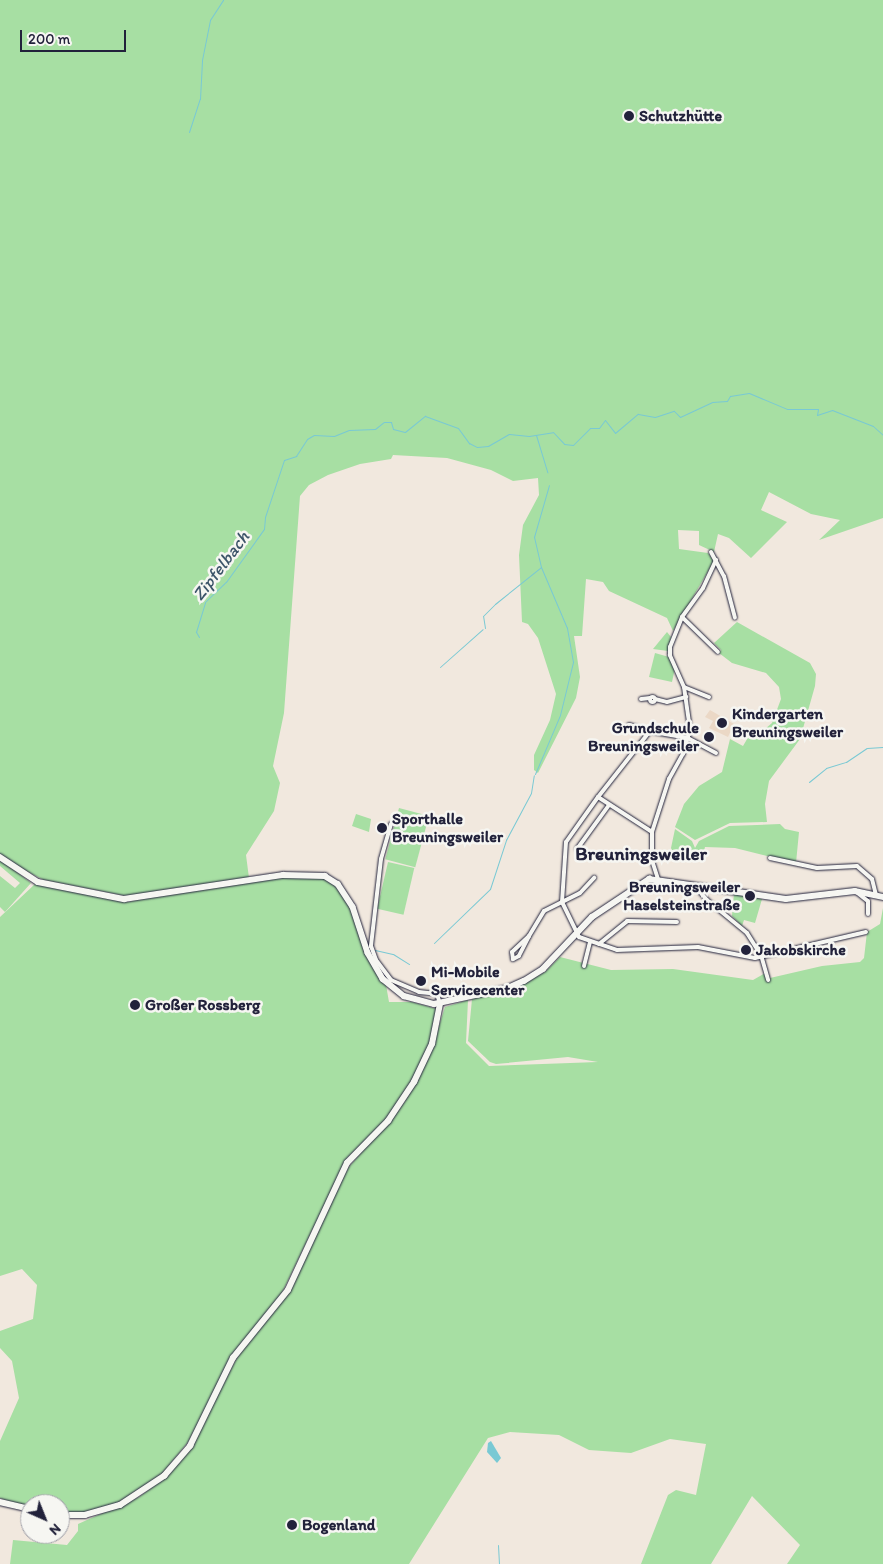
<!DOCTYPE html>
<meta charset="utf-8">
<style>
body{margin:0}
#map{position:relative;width:883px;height:1564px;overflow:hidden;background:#f1e8de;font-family:Itim,sans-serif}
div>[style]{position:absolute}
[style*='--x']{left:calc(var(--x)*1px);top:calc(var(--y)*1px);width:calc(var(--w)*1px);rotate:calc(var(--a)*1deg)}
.built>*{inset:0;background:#ebd8c6}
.green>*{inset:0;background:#a7dfa3;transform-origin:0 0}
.water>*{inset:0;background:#79c9d4}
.stream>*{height:1px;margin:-0.5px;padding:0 0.5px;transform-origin:0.5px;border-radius:0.5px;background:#79c9d4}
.roads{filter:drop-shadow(0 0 1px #22223b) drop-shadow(0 0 1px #22223b)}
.street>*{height:4px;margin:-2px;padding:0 2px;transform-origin:2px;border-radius:2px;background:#f6f6f2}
.street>.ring{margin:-2px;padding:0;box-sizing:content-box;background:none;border:4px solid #f6f6f2;border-radius:50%}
.secondary>*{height:5.5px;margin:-2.75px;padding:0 2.75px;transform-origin:2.75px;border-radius:2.75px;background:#f6f6f2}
.dots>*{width:14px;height:14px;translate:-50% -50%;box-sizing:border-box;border:2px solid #f6f6f2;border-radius:50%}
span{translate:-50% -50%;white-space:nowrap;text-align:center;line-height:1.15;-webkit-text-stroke:5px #f6f6f2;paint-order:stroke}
.poi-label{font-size:16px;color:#22223b;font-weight:700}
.left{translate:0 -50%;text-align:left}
.right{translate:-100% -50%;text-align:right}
.water-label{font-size:18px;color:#3c5469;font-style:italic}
.quarter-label{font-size:19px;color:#22223b;font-weight:700}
.north{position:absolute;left:20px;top:1494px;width:50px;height:50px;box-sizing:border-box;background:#f6f6f2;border:1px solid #a1a1a9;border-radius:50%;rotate:136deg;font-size:14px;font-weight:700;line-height:20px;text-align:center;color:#22223b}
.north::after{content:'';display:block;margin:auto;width:18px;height:22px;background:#22223b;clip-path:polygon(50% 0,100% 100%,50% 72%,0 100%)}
.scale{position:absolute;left:20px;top:30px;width:106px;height:22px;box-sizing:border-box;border:2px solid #22223b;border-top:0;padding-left:6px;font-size:15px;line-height:18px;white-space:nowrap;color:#22223b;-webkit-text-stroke:4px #f6f6f2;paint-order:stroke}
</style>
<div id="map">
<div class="built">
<i style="clip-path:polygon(710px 710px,734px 724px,728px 737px,709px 728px,713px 721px,705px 717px)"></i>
</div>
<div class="green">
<i style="clip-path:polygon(0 0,883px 0,883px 518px,819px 540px,840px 520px,811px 514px,769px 492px,761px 510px,787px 522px,751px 558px,729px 538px,718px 534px,714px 552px,699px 545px,699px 531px,678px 530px,679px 549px,708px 553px,714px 561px,673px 631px,667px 618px,609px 591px,603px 582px,586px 579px,582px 636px,574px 636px,580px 677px,576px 698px,538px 773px,534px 770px,534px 755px,550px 720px,556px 694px,538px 638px,528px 624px,522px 622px,519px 555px,523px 525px,539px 495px,538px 478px,513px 481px,491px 470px,447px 458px,393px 455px,391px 459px,360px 464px,328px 475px,309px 485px,300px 496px,284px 713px,273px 766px,280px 783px,274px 811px,246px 855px,249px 878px,126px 896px,44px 880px,12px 864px,0 854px)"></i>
<i style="clip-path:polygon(737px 622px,810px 663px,816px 674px,815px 686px,800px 739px,769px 781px,765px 804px,767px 822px,730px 823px,695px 840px,675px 827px,684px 804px,699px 786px,722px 772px,730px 739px,743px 746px,753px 729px,759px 734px,772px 723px,781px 699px,779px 687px,766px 673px,732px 663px,719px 653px,721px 650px,714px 643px)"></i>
<i style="clip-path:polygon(667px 632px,671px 637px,668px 651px,653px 649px)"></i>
<i style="clip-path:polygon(655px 653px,669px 657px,675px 668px,672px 682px,649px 677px)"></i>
<i style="left:399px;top:808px;width:31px;height:53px;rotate:15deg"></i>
<i style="clip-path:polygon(356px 814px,371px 819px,369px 832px,352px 826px)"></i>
<i style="clip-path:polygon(780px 824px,785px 829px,799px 832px,796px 863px,735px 848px,705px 847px,702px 859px,674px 855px,671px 848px,675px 829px,692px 841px,695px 848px,699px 841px,729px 826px)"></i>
<i style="clip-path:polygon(0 859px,31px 883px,5px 912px,0 907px,0 876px,15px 888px,20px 883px,0 866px)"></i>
<i style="left:388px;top:862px;width:27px;height:48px;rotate:13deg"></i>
<i style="clip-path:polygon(307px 875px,331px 880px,351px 906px,380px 978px,386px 985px,389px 1002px,412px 1002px,437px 1009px,432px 1038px,418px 1070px,389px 1117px,347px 1158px,279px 1299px,233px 1354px,188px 1442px,162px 1474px,122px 1501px,91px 1512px,60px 1513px,60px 1504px,30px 1504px,30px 1509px,27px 1509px,0 1498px,0 1441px,19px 1398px,12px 1361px,0 1348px,0 1331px,33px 1319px,37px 1285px,22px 1269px,0 1276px,0 917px,35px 884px,128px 902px,175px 892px)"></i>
<i style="clip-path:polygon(734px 893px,762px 899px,755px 923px,744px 920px,742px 926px,732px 916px)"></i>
<i style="clip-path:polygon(883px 908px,883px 1564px,787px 1564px,800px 1545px,752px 1496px,711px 1564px,641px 1564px,668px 1495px,676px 1490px,696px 1495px,706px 1444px,670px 1439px,631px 1453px,589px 1450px,559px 1435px,510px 1432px,488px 1438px,409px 1564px,10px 1564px,13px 1540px,67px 1545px,78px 1531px,78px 1524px,139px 1497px,165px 1478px,189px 1450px,238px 1356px,290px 1291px,348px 1168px,404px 1103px,429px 1057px,445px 1007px,468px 1000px,466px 1043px,489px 1066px,598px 1062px,568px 1057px,496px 1064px,490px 1062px,468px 1041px,472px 999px,515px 987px,545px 972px,560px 957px,611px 970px,673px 969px,753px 980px,767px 972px,770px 978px,822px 966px,860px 962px,864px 958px,867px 932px,880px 924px)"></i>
</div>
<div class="water">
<i style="clip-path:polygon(491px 1441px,501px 1458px,497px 1463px,487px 1452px,488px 1443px)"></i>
</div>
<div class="stream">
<i style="--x:189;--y:132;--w:35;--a:-72"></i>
<i style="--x:200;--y:99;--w:39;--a:-87"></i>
<i style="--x:202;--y:60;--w:41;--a:-78.7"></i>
<i style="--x:210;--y:20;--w:24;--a:-57"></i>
<i style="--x:536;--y:435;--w:39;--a:73"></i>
<i style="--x:485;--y:628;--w:12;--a:-99"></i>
<i style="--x:483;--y:616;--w:17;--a:-45"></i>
<i style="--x:495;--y:604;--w:59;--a:-38.8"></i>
<i style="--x:199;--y:637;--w:6;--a:-121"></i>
<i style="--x:196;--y:632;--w:31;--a:-73"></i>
<i style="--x:205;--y:602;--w:29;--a:-44"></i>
<i style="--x:226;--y:582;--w:65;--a:-54.4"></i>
<i style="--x:264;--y:529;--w:12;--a:-85"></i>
<i style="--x:265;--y:517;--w:60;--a:-71.6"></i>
<i style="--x:284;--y:460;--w:13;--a:-18"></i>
<i style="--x:296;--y:456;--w:20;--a:-57"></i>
<i style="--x:307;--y:439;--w:8;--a:-30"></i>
<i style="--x:314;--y:435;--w:20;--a:3"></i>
<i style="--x:334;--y:436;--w:16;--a:-22"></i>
<i style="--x:349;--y:430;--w:26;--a:-2"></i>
<i style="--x:375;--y:429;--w:11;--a:-38"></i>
<i style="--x:384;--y:422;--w:7;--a:0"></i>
<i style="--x:391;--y:422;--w:7;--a:74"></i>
<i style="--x:393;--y:429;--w:12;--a:14"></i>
<i style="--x:405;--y:432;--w:26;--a:-39"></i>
<i style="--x:425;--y:416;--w:35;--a:20"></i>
<i style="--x:458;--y:428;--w:19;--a:54"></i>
<i style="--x:469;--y:443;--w:9;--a:27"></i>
<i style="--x:477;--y:447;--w:11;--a:-5"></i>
<i style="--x:488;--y:446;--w:24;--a:-30"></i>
<i style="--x:509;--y:434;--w:20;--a:6"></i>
<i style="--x:529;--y:436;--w:24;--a:-9"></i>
<i style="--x:553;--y:432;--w:16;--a:47"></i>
<i style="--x:564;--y:444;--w:9;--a:6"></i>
<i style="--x:573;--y:445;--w:24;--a:-45"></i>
<i style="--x:590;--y:428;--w:9;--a:0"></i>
<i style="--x:599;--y:428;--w:10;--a:-53"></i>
<i style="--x:605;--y:420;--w:16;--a:52"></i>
<i style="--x:615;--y:433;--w:30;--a:-40"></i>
<i style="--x:638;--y:414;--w:17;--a:10"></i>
<i style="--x:655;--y:417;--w:20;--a:-18"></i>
<i style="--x:674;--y:411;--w:8;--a:45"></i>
<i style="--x:680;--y:417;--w:35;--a:-25"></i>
<i style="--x:712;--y:402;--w:15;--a:-4"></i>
<i style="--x:727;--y:401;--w:6;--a:-59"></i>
<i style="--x:730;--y:396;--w:19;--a:-9"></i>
<i style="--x:749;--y:393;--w:41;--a:22.8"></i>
<i style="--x:787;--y:409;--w:31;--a:0"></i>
<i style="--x:818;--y:409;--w:6;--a:99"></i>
<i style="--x:817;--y:415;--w:16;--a:-18"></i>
<i style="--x:832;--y:410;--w:44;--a:21.3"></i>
<i style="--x:873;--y:426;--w:13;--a:42"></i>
<i style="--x:440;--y:667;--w:57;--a:-41.5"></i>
<i style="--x:535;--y:774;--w:64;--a:-67"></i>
<i style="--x:560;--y:715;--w:55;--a:-76.2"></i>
<i style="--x:573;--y:662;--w:35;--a:-100"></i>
<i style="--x:567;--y:628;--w:66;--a:-113.1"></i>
<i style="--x:541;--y:567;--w:31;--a:-103"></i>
<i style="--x:534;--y:537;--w:54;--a:-73.9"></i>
<i style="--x:809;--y:782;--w:22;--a:-39"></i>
<i style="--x:826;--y:768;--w:21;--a:-17"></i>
<i style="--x:846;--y:762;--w:25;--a:-34"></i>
<i style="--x:867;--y:748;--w:16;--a:-4"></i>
<i style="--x:434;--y:943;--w:78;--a:-44"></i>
<i style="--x:490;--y:889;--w:52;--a:-71.9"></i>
<i style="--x:506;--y:840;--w:53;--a:-62"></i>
<i style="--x:531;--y:793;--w:18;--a:-81"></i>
<i style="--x:375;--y:950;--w:18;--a:13"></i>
<i style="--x:393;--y:954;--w:19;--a:32"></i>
<i style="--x:498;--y:1545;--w:19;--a:87"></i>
</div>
<div class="roads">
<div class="street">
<i style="--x:711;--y:552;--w:27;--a:62"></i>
<i style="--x:724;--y:576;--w:43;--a:75.3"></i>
<i style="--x:682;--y:617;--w:50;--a:44.2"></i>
<i style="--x:684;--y:687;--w:27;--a:22"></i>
<i class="ring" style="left:649.5px;top:696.5px;width:1px;height:1px"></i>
<i style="--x:641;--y:699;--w:9;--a:-6"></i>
<i style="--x:655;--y:699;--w:12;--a:14"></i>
<i style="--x:667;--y:702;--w:20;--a:-15"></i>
<i style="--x:629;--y:725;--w:22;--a:16"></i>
<i style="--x:716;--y:753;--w:32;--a:-152"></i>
<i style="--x:688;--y:738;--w:39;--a:-170"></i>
<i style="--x:650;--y:731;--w:84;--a:128.2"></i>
<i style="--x:598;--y:797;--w:55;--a:125.4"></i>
<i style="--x:566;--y:842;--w:60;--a:93.8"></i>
<i style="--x:562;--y:902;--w:39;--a:64"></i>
<i style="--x:579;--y:937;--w:40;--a:18.9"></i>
<i style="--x:617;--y:950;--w:81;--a:-2.1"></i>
<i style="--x:698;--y:947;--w:58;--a:10.9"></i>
<i style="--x:755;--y:958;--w:114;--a:-13.2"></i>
<i style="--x:598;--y:797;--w:64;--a:32.9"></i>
<i style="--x:391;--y:824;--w:36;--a:106"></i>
<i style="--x:381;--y:859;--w:88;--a:96.6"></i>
<i style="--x:371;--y:946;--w:15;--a:70"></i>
<i style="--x:376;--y:960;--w:25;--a:53"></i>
<i style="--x:391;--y:980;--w:30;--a:23"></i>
<i style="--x:419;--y:992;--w:18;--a:6"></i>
<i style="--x:437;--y:994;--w:10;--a:73"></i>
<i style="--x:577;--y:849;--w:54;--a:-54"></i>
<i style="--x:770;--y:858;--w:48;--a:12"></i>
<i style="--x:817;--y:868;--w:40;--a:-2.9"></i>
<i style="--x:857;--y:866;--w:20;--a:41"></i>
<i style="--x:872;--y:879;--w:16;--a:76"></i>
<i style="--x:658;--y:879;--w:20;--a:-108"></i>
<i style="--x:652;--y:860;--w:28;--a:-90"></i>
<i style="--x:652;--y:832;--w:56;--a:-72.2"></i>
<i style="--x:669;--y:779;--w:29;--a:-61"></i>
<i style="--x:683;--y:754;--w:26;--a:-74"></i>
<i style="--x:690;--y:729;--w:42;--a:-98.1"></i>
<i style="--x:684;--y:687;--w:35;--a:-114"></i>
<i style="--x:670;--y:655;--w:8;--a:-90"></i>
<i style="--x:670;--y:647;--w:32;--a:-68"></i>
<i style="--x:682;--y:617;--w:36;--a:-54"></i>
<i style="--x:703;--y:588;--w:31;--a:-65"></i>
<i style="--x:700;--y:887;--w:5;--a:90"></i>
<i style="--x:700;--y:892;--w:11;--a:49"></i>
<i style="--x:707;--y:900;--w:52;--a:39.5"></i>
<i style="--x:747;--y:933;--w:26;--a:58"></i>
<i style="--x:761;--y:955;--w:26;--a:74"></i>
<i style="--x:855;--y:891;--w:16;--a:38"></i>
<i style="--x:868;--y:901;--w:13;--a:90"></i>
<i style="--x:529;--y:936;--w:29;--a:-59"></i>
<i style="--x:544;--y:911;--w:40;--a:-26.6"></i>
<i style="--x:580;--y:893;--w:21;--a:-47"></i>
<i style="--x:529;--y:936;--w:22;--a:117"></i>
<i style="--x:519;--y:956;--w:7;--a:153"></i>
<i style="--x:513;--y:959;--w:7;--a:-98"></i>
<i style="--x:512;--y:952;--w:23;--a:-43"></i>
<i style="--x:599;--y:944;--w:36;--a:-39"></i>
<i style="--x:627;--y:921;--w:50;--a:1.1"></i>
<i style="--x:584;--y:966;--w:25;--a:-76"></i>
</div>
<div class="secondary">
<i style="--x:0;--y:857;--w:45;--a:33.3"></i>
<i style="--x:38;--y:882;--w:88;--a:11.2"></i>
<i style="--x:124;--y:899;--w:161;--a:-8.6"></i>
<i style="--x:283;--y:875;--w:42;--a:1.4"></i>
<i style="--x:325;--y:876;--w:15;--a:32"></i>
<i style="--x:338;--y:884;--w:27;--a:57"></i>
<i style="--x:353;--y:907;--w:48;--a:71.9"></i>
<i style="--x:368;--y:953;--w:30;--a:60"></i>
<i style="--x:383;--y:979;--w:27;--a:39"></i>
<i style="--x:404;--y:996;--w:31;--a:15"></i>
<i style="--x:434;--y:1004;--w:76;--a:-12.2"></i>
<i style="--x:508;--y:988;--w:17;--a:-24"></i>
<i style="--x:524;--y:981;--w:22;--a:-32"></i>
<i style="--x:543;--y:969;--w:71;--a:-46.7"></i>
<i style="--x:592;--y:917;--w:69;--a:-33.7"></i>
<i style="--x:649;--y:879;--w:138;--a:8.3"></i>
<i style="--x:786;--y:899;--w:69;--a:-6.6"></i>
<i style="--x:855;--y:891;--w:29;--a:12"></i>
<i style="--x:0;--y:1502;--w:31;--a:13"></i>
<i style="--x:60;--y:1515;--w:25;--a:0"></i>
<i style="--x:85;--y:1515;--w:36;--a:-16"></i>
<i style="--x:120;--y:1505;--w:53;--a:-33.4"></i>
<i style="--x:164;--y:1476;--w:40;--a:-49"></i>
<i style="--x:190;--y:1446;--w:98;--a:-64"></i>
<i style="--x:233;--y:1358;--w:87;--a:-51"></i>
<i style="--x:288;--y:1290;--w:140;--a:-65.1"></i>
<i style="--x:347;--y:1163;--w:59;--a:-45.7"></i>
<i style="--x:388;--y:1121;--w:47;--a:-56.3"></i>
<i style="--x:414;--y:1082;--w:42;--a:-64.7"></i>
<i style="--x:432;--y:1044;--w:41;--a:-78.7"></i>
</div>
</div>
<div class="dots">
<i style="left:629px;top:116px;background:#22223b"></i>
<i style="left:722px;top:723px;background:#22223b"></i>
<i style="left:709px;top:737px;background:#22223b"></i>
<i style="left:382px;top:828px;background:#22223b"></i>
<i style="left:750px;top:896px;background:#22223b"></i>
<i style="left:746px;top:950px;background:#22223b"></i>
<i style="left:421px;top:981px;background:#22223b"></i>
<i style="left:135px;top:1005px;background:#22223b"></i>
<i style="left:292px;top:1525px;background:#22223b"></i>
</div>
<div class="poi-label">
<span class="left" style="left:639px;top:116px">Schutzhütte</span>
<span class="left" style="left:732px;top:723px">Kindergarten<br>Breuningsweiler</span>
<span class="right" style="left:699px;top:737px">Grundschule<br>Breuningsweiler</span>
<span class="left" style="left:392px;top:828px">Sporthalle<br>Breuningsweiler</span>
<span class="right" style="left:740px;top:896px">Breuningsweiler<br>Haselsteinstraße</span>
<span class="left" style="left:756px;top:950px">Jakobskirche</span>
<span class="left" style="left:431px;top:981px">Mi-Mobile<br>Servicecenter</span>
<span class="left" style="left:145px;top:1005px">Großer Rossberg</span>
<span class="left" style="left:302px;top:1525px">Bogenland</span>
</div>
<div class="water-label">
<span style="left:221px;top:566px;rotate:-53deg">Zipfelbach</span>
</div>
<div class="quarter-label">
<span style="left:641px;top:854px">Breuningsweiler</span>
</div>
<div class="north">N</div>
<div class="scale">200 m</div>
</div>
